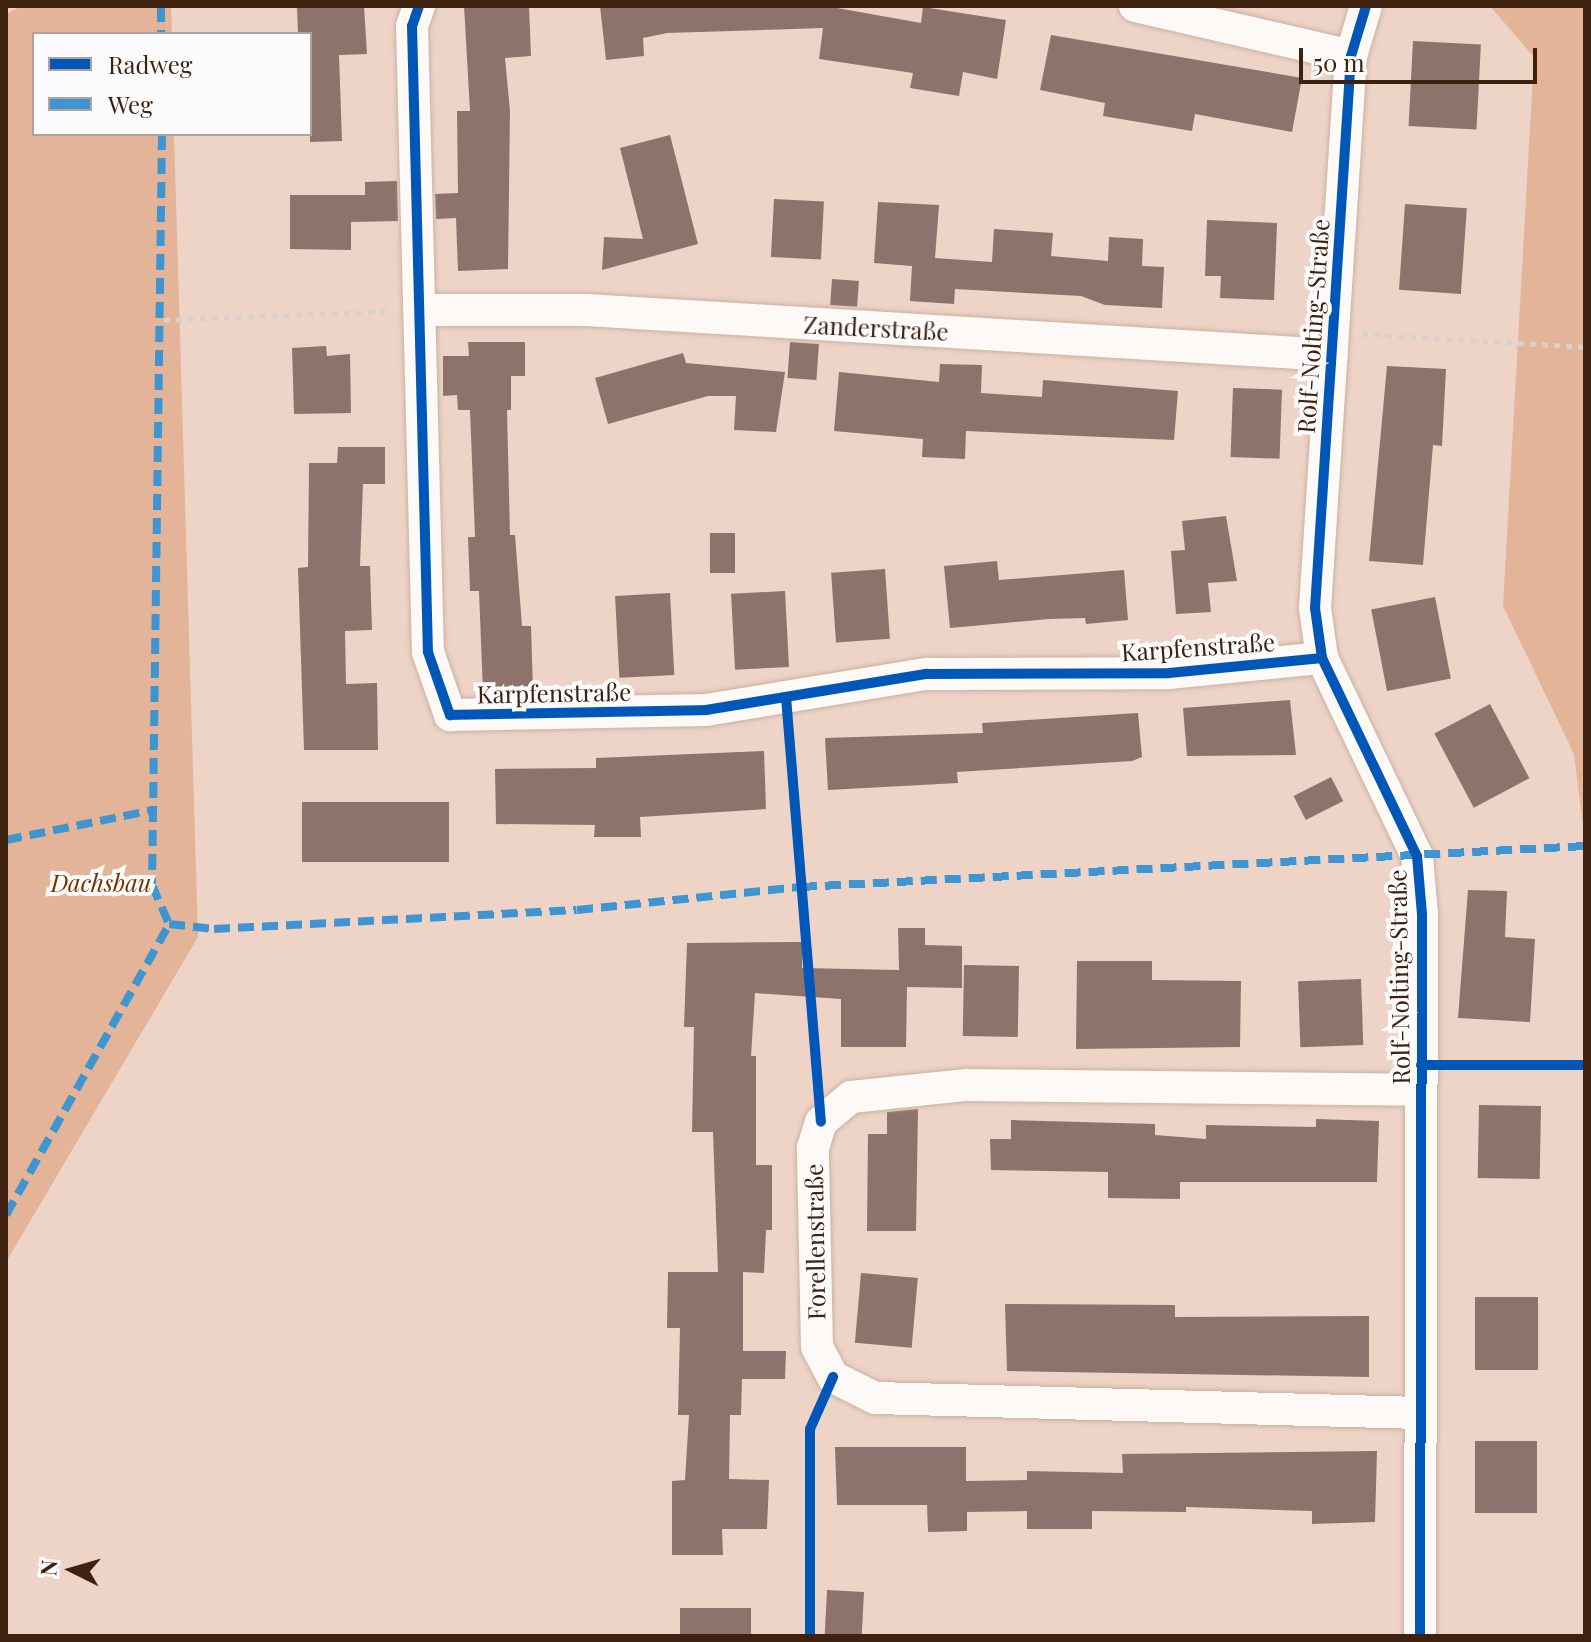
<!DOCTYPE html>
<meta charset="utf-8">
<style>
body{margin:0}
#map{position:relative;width:1591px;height:1642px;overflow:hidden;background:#edd4c6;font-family:"Playfair Display",serif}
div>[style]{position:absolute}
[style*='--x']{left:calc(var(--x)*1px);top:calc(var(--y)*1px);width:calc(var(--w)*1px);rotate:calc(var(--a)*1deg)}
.green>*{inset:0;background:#e3b498}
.building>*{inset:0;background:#8d736b;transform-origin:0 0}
.path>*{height:5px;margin-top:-2.5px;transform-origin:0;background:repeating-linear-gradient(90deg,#dad1cd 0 6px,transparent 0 12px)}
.roads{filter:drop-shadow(0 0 2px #cab1a3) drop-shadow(0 0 2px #cab1a3)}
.street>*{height:32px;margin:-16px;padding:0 16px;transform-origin:16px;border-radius:16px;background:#fcf9f6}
.quiet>*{height:8px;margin-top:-4px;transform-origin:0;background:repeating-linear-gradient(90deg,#3f95d2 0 16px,transparent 0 24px)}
.cycleway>*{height:10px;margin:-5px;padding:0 5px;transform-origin:5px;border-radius:5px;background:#0057b8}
span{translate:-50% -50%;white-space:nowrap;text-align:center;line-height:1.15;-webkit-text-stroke:8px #fbfbfb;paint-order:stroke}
.street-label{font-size:24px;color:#3e210f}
.park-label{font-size:24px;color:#733200;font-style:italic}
.frame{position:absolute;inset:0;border:8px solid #3e210f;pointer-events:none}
.legend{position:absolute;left:32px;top:32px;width:280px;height:104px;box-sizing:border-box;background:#fbfbfb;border:2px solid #afa49d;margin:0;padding:10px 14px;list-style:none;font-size:24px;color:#3e210f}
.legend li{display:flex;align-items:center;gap:16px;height:40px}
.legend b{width:40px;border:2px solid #afa49d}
.north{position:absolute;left:32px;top:1530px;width:80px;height:80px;-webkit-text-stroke:6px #fbfbfb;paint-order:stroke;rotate:275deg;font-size:22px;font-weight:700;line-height:32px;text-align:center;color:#3e210f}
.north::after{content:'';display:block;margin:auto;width:28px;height:36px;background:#3e210f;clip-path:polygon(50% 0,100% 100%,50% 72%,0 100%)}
.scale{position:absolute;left:1299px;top:48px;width:238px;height:36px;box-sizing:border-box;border:4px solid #3e210f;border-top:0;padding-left:10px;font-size:24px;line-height:28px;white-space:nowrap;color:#3e210f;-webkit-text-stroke:6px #fbfbfb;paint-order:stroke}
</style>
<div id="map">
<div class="green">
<i style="clip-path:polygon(22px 6px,171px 6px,172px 34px,34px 34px,34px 134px,174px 134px,198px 937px,6px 1262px,6px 14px)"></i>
<i style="clip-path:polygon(1490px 6px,1585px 6px,1585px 840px,1574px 754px,1503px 606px,1534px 57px)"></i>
</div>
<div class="building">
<i style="clip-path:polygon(297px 6px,364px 6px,367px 54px,339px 55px,342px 141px,310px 142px,310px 34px,298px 34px)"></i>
<i style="clip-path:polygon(464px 6px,529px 6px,531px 56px,505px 58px,510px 111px,508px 269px,458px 271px,456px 218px,436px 219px,435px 194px,458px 193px,457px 111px,470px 111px)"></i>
<i style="clip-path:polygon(600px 6px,826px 6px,921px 23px,923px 7px,1006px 20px,997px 79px,963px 72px,959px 96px,910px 88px,913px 73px,819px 59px,823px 28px,667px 33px,643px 38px,644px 56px,606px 60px)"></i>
<i style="clip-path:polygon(1051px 35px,1302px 78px,1292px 132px,1195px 114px,1192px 131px,1103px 116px,1105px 103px,1040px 90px)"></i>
<i style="left:1413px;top:41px;width:68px;height:85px;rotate:3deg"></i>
<i style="clip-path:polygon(670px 135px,698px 244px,602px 270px,604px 237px,643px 239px,620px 148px)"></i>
<i style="clip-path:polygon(397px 181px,398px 221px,351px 222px,351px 250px,290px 249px,290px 195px,365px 195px,365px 182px)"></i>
<i style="left:774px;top:199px;width:50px;height:58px;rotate:3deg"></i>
<i style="clip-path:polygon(878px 202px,939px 205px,935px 258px,992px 262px,994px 229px,1053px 233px,1051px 256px,1108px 261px,1109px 237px,1143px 239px,1142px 266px,1164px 267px,1162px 308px,1105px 305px,1081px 296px,955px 289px,954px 304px,910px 301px,912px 266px,874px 263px)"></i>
<i style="left:1405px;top:204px;width:62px;height:86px;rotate:4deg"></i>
<i style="clip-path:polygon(1207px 220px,1277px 223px,1274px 300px,1220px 298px,1221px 276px,1205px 276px)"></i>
<i style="left:832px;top:279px;width:27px;height:26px;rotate:4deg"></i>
<i style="clip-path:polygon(468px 342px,525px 342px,525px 376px,511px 376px,511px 410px,507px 410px,510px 535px,515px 535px,522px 626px,531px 626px,533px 691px,483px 692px,479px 591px,470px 591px,468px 537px,475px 537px,470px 410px,458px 410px,457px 395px,443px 396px,443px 356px,469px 356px)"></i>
<i style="left:790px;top:342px;width:29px;height:36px;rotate:4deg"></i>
<i style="clip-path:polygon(326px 346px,327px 356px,350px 354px,351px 413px,294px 414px,292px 348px)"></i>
<i style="clip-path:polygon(683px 353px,686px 363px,785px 372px,776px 432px,734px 430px,736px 396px,708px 396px,608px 424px,595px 378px)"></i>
<i style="clip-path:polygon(940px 364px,982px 365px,981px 393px,1042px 397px,1043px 380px,1178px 391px,1174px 440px,966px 431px,965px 459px,922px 457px,923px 439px,834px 431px,839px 372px,939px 382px)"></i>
<i style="clip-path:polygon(1387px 366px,1446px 369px,1442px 446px,1433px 445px,1423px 565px,1369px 561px)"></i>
<i style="left:1233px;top:388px;width:49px;height:69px;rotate:2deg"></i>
<i style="clip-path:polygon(338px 447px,385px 447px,385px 484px,363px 484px,360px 566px,370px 566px,372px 630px,345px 631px,346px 684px,377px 683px,378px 750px,304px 750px,298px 568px,308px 567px,309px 463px,337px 463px)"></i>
<i style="clip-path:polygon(1226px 516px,1237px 581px,1208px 583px,1211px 612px,1176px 614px,1171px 551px,1185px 550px,1182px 521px)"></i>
<i style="left:710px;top:533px;width:25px;height:40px"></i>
<i style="clip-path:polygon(997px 561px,999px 580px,1124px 570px,1128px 620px,1086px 624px,1085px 618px,1049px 619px,950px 628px,944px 566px)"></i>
<i style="left:885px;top:569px;width:70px;height:54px;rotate:86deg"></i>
<i style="left:785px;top:591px;width:76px;height:54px;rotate:87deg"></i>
<i style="left:670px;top:593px;width:82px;height:55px;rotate:87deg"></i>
<i style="left:1435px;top:597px;width:83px;height:65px;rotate:79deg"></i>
<i style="clip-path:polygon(1290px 700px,1296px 755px,1187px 756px,1183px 708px)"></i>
<i style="left:1490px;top:704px;width:84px;height:63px;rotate:62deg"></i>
<i style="clip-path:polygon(1138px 713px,1142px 757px,1132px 761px,957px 772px,958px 783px,828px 790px,825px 738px,983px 733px,982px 723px)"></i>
<i style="clip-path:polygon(764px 751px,766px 809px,640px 817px,641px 837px,594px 837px,595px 825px,496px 824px,495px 769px,596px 768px,596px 758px)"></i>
<i style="left:1331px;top:777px;width:27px;height:42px;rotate:63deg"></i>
<i style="left:449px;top:802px;width:60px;height:147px;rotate:90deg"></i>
<i style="clip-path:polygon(1468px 890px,1507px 891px,1505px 937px,1535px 939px,1530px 1022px,1458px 1018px)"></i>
<i style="clip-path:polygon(898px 928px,925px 928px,925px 945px,962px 946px,962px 988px,907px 987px,906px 1047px,841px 1047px,841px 999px,755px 993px,751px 1056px,756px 1056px,756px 1165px,772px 1165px,772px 1230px,766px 1230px,764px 1273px,743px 1272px,743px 1351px,786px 1351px,785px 1379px,742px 1379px,741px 1415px,730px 1415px,729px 1479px,769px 1480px,767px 1529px,722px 1529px,723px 1555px,672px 1555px,672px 1481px,685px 1480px,689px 1415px,678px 1415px,680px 1328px,667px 1328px,668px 1272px,718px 1272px,713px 1132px,692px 1132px,694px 1027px,684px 1027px,687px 943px,802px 942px,802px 968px,899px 970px)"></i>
<i style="clip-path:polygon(1077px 961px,1152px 961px,1152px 980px,1241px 981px,1240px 1047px,1076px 1049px)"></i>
<i style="left:964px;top:965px;width:55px;height:71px;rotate:1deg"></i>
<i style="left:1361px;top:979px;width:66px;height:63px;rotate:88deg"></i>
<i style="left:1479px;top:1105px;width:62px;height:73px;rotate:1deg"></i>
<i style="clip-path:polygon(918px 1109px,916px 1231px,867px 1231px,868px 1134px,887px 1134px,887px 1112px)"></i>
<i style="clip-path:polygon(1316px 1119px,1379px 1121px,1377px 1182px,1180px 1182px,1180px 1199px,1108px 1198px,1108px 1172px,991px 1170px,990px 1139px,1011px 1139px,1011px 1120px,1155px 1124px,1155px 1135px,1206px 1139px,1206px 1125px,1316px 1127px)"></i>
<i style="left:861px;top:1273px;width:57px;height:70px;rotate:5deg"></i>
<i style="left:1538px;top:1297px;width:73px;height:63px;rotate:90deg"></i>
<i style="clip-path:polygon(1005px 1304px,1175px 1305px,1175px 1317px,1369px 1316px,1369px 1377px,1007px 1371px)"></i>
<i style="left:1475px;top:1441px;width:62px;height:72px"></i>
<i style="clip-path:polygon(835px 1447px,966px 1447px,966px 1481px,1027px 1480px,1027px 1471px,1123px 1473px,1122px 1454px,1377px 1451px,1375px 1522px,1312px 1524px,1312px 1511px,1186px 1507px,1186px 1512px,1092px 1511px,1092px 1529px,1027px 1529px,1027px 1511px,967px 1512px,967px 1531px,928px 1532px,927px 1505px,837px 1505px)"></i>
<i style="left:864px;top:1592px;width:44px;height:37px;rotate:93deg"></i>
<i style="left:751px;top:1608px;width:28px;height:71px;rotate:90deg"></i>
</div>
<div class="path">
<i style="--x:164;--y:320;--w:227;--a:-2.3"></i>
<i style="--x:1362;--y:334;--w:223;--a:3.3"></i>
</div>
<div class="roads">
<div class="street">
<i style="--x:419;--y:6;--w:21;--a:109"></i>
<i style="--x:412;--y:26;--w:626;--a:88.54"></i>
<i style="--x:428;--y:652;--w:67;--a:70.8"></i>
<i style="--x:450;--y:715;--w:256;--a:-1.1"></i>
<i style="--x:706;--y:710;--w:224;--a:-9.3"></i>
<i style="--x:927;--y:674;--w:242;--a:-0.2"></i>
<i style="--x:1169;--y:673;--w:154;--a:-5.6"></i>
<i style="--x:1135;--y:6;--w:222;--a:13"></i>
<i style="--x:1366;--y:6;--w:52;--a:106.7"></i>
<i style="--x:1351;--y:56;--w:553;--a:93.73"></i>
<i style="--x:1315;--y:608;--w:50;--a:82"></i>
<i style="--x:1322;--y:658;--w:220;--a:64.4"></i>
<i style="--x:1417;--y:856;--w:58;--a:85.1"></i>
<i style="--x:1422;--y:914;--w:722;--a:90.16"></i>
<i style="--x:420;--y:310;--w:166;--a:0"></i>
<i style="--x:586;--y:310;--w:747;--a:3.45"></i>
<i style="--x:1420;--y:1413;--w:545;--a:-178.42"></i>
<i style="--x:875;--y:1398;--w:47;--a:-153.4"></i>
<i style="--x:833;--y:1377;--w:34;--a:-118"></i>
<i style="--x:817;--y:1347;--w:199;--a:-91.2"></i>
<i style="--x:813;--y:1148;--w:27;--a:-73"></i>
<i style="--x:821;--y:1122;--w:39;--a:-40"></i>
<i style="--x:851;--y:1097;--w:116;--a:-6"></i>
<i style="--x:966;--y:1085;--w:455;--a:0.6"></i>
</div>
</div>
<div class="quiet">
<i style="--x:161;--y:6;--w:28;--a:90"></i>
<i style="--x:162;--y:134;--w:751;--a:90.76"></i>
<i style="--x:152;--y:885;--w:43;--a:66.4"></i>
<i style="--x:6;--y:840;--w:150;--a:-11.5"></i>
<i style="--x:169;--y:924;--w:45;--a:6.3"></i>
<i style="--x:214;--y:929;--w:363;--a:-3"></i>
<i style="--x:577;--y:910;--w:225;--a:-5.9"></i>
<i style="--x:801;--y:887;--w:785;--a:-2.99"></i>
<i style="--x:6;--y:1215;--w:334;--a:-60.7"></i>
</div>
<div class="cycleway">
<i style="--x:419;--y:6;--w:21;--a:109"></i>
<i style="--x:412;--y:26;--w:626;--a:88.54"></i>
<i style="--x:428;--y:652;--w:67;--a:70.8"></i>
<i style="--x:450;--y:715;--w:256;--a:-1.1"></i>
<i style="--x:706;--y:710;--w:224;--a:-9.3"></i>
<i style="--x:927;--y:674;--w:242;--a:-0.2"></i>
<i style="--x:1169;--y:673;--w:154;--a:-5.6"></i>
<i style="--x:1366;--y:6;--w:52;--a:106.7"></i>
<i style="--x:1351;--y:56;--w:553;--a:93.73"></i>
<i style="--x:1315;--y:608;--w:50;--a:82"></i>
<i style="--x:1322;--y:658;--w:220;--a:64.4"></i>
<i style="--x:1417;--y:856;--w:58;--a:85.1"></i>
<i style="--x:1422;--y:914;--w:722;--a:90.16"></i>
<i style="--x:786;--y:697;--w:426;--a:85.3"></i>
<i style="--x:1421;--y:1065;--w:164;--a:0"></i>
<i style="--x:810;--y:1636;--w:207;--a:-90"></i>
<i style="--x:810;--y:1429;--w:57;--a:-66.1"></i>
</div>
<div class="street-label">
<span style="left:1313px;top:326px;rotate:-86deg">Rolf-Nolting-Straße</span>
<span style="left:876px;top:328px;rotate:3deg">Zanderstraße</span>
<span style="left:1198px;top:647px;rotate:-4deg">Karpfenstraße</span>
<span style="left:554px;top:693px;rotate:-1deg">Karpfenstraße</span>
<span style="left:1399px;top:977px;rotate:-91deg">Rolf-Nolting-Straße</span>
<span style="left:815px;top:1242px;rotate:-91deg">Forellenstraße</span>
</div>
<div class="park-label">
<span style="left:101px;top:883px">Dachsbau</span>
</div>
<div class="frame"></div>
<ul class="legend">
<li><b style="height:10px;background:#0057b8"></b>Radweg</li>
<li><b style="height:10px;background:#3f95d2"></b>Weg</li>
</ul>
<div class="north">N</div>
<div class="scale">50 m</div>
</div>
